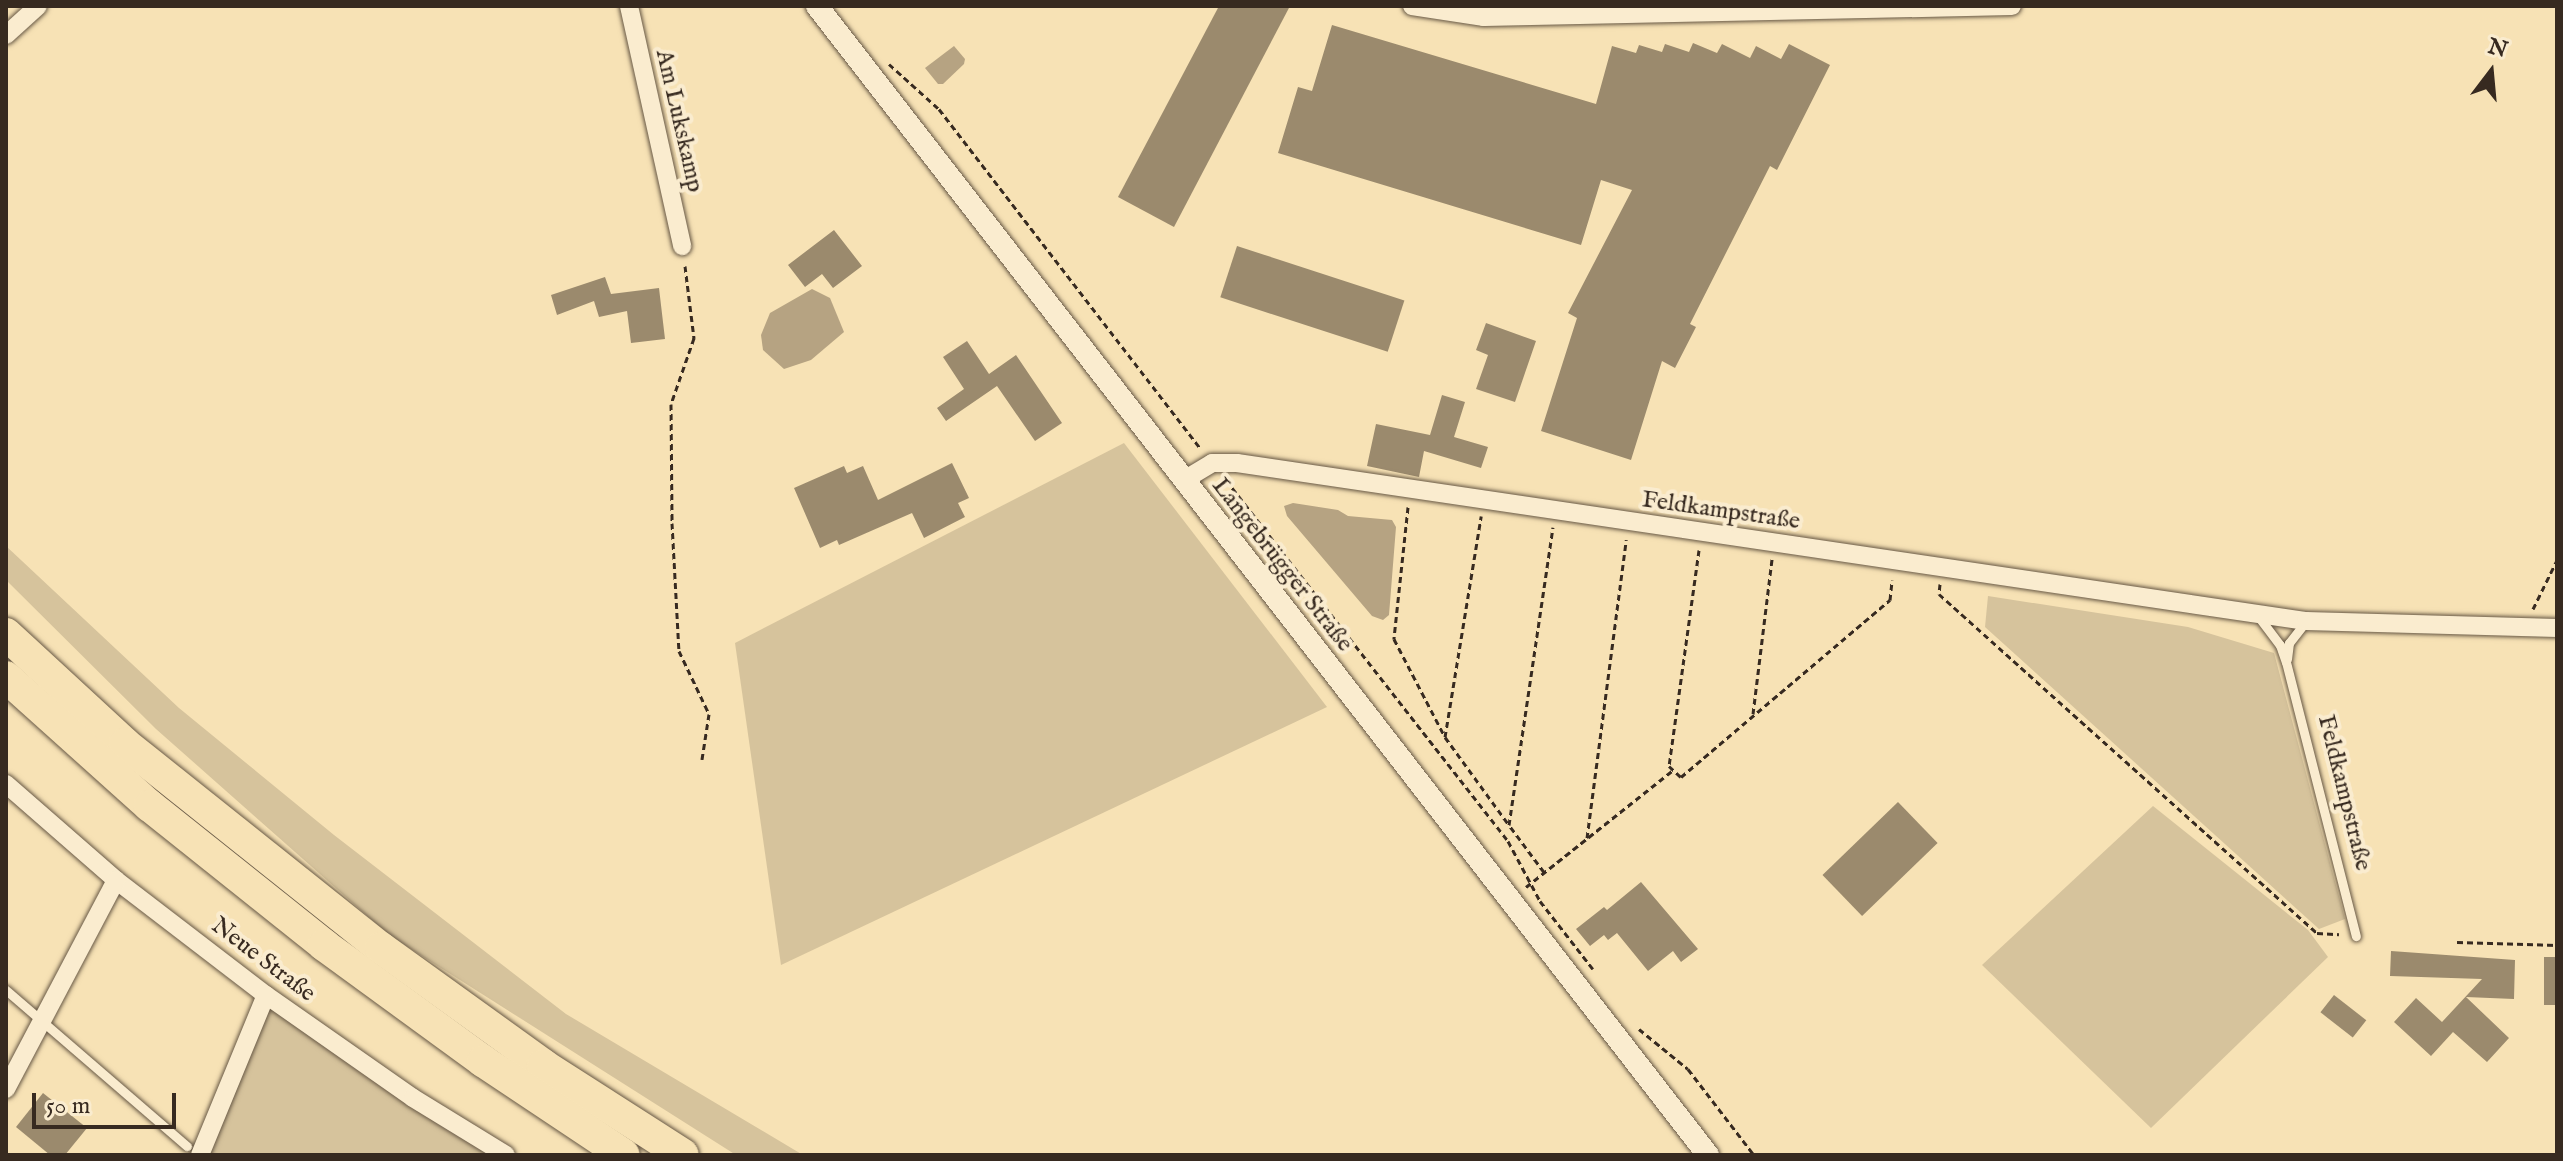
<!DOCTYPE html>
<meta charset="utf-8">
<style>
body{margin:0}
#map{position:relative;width:2563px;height:1161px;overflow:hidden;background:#f7e2b5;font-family:"IM FELL English",serif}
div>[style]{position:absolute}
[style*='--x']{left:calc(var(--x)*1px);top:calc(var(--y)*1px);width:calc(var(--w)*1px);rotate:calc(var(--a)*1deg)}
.green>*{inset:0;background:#d6c39c}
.water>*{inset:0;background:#b6a382}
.building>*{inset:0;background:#9b8a6d;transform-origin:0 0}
.path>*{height:3px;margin-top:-1.5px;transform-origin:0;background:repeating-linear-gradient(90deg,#372a20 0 6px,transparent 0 10px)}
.roads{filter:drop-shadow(0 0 2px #675845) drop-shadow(0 0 2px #675845)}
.service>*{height:9px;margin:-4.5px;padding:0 4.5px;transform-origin:4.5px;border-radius:4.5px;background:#faeccf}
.minor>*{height:18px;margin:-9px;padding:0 9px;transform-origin:9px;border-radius:9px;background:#faeccf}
.tertiary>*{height:22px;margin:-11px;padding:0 11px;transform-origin:11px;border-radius:11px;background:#faeccf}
.motorway>*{height:32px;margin:-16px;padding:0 16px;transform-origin:16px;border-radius:16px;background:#f7e2b5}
span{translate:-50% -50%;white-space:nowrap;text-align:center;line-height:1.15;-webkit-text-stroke:8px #faeccf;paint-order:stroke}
.street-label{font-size:24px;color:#372a20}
.frame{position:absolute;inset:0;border:8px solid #372a20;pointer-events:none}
.north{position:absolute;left:2451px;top:32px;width:80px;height:80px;-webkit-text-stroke:6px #faeccf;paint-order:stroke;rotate:16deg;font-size:22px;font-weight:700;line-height:32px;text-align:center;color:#372a20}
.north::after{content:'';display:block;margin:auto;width:28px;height:36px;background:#372a20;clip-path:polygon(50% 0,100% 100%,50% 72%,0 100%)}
.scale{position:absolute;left:32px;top:1093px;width:144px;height:36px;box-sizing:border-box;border:4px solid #372a20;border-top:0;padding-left:10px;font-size:24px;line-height:28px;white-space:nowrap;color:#372a20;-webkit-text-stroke:6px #faeccf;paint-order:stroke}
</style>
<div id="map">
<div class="green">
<i style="clip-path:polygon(1124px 443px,1327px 707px,781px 965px,735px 643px)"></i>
<i style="clip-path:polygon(6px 546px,179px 708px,334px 835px,566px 1014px,803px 1155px,736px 1155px,389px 935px,156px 729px,6px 580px)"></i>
<i style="clip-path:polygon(1988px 596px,2188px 627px,2274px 653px,2345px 919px,2319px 929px,1985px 627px)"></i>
<i style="clip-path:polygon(2153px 806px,2308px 930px,2328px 957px,2151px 1128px,1982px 965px)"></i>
<i style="clip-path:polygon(271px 1003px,412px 1108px,492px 1155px,210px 1155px)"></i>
</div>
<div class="water">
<i style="clip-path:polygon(954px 46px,965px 59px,964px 64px,943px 84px,938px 84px,925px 68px)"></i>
<i style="clip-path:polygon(812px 289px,830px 298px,844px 332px,811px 360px,784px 369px,763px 350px,761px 335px,770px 313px)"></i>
<i style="clip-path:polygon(1293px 503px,1338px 510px,1348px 516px,1392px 520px,1396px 527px,1389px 615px,1383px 620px,1372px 616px,1287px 516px,1284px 506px)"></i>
</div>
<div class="building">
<i style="clip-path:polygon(1219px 6px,1290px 6px,1174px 227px,1118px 197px)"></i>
<i style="clip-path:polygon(1332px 25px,1596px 104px,1612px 46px,1636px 53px,1639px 45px,1662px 52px,1665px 44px,1689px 52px,1693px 43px,1717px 53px,1722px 44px,1750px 58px,1756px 46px,1781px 59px,1789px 44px,1830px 65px,1777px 170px,1770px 166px,1690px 324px,1696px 327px,1675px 368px,1662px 361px,1631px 460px,1541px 431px,1577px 318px,1568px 313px,1632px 190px,1601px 180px,1581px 245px,1278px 153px,1298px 87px,1312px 91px)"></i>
<i style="clip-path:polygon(834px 230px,862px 266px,833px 288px,822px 274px,805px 287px,788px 265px)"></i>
<i style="left:1237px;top:246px;width:176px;height:54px;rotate:18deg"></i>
<i style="clip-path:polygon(605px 277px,611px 294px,659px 288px,665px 339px,631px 343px,627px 311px,599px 317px,594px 301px,557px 315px,551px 295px)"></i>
<i style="clip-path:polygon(1486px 323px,1536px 341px,1515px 402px,1476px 389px,1488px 355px,1476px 350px)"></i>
<i style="clip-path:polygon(967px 341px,989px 374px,1016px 355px,1062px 423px,1035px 441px,997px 386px,946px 421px,937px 408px,964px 389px,943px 357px)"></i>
<i style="clip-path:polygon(1442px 395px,1465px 402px,1454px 437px,1488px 447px,1481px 468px,1424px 451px,1419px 477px,1367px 466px,1376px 424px,1430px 435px)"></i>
<i style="clip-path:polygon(952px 463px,969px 498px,958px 503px,965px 517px,924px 538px,912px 513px,839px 545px,837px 540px,820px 548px,794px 488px,844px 466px,847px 473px,863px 466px,878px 500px)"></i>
<i style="left:1898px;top:802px;width:57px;height:105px;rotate:46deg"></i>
<i style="clip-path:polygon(1641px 882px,1698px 949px,1681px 962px,1673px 951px,1648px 971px,1617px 933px,1608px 940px,1604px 935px,1590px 946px,1576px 929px,1604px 907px,1607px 910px)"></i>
<i style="clip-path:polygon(2391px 951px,2515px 960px,2514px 999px,2466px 997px,2509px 1038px,2487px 1062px,2453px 1032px,2431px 1056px,2394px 1022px,2416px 998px,2442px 1022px,2482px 979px,2390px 976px)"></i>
<i style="left:2544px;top:957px;width:13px;height:48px"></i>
<i style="left:2334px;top:995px;width:41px;height:22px;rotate:38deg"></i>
<i style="clip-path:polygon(43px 1093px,87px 1128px,65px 1155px,50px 1155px,16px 1127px)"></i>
</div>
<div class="path">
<i style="--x:889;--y:64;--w:67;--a:42"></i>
<i style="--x:939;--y:109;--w:429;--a:52.4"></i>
<i style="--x:685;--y:266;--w:73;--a:82.9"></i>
<i style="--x:694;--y:338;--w:70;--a:109.2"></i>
<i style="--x:671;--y:404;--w:119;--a:89.5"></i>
<i style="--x:672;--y:523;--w:128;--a:86.9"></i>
<i style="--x:679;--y:651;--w:70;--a:64.5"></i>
<i style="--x:709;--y:714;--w:46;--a:98.8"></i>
<i style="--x:1226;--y:480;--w:458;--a:52"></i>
<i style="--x:1508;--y:841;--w:68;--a:61.9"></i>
<i style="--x:1540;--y:901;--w:86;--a:52.1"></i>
<i style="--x:1408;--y:507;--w:133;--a:96.1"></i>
<i style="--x:1394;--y:639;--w:110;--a:62.5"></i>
<i style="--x:1445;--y:737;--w:109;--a:54"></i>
<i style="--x:1699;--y:550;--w:218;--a:97.9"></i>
<i style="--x:1669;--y:766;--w:16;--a:43"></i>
<i style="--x:1681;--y:777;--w:274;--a:-40.3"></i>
<i style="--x:1890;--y:600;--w:20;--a:-84"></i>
<i style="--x:1940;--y:584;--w:10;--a:96"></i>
<i style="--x:1939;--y:594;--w:508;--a:41.89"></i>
<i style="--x:2317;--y:933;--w:22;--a:3"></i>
<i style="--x:2533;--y:609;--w:55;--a:-63.9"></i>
<i style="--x:1753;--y:714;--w:156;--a:-83"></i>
<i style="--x:1445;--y:737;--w:224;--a:-80.7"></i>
<i style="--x:1587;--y:838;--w:301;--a:-82.5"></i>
<i style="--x:1544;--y:872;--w:59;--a:-126.7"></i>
<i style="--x:1509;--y:825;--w:301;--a:-81.6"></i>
<i style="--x:1526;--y:887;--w:188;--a:-38.5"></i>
<i style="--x:2457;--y:942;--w:100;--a:1.7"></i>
<i style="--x:1639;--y:1029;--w:63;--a:39.2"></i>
<i style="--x:1688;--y:1069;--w:108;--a:52.5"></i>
</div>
<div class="roads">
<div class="service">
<i style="--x:2258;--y:616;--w:36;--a:53"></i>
<i style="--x:2280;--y:645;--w:18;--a:71"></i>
<i style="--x:2286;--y:662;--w:283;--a:75.7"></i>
<i style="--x:2287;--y:659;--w:16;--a:-83"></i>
<i style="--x:2289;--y:643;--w:28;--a:-52"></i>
<i style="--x:6;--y:990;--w:239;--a:40.8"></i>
</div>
<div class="minor">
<i style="--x:629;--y:6;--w:246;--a:77.5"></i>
<i style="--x:1412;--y:6;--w:73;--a:8.7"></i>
<i style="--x:1484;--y:17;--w:528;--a:-1.19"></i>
<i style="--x:6;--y:35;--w:43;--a:-42.2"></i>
<i style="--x:1184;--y:480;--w:33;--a:-31"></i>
<i style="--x:1212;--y:463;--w:25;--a:0"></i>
<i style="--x:1237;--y:463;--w:1081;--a:8.41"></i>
<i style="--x:2306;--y:621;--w:251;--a:1.6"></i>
<i style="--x:6;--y:784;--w:146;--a:41.1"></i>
<i style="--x:116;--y:880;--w:189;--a:37.5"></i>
<i style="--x:266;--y:995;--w:179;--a:35"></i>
<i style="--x:413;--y:1098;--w:109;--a:31.5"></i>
<i style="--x:6;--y:1089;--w:236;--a:-62.2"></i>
<i style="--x:200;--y:1155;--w:173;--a:-67.6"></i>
</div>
<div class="tertiary">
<i style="--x:817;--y:6;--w:1454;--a:52.21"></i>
</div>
<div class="motorway">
<i style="--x:6;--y:634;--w:162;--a:42.7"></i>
<i style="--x:125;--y:744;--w:327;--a:38.6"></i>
<i style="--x:381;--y:948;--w:200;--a:35.8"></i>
<i style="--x:543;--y:1065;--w:166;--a:32.7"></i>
<i style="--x:6;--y:677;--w:193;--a:41.9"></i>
<i style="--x:150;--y:806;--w:223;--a:38.6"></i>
<i style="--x:324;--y:945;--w:197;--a:36.1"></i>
<i style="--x:483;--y:1061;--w:169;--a:33.7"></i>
</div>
</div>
<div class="street-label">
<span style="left:679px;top:121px;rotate:77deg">Am Lukskamp</span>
<span style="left:1721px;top:511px;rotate:8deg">Feldkampstraße</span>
<span style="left:1282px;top:565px;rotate:52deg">Langebrügger Straße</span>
<span style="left:2344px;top:793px;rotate:76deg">Feldkampstraße</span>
<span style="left:263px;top:960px;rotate:37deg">Neue Straße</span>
</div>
<div class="frame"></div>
<div class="north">N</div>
<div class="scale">50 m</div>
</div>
